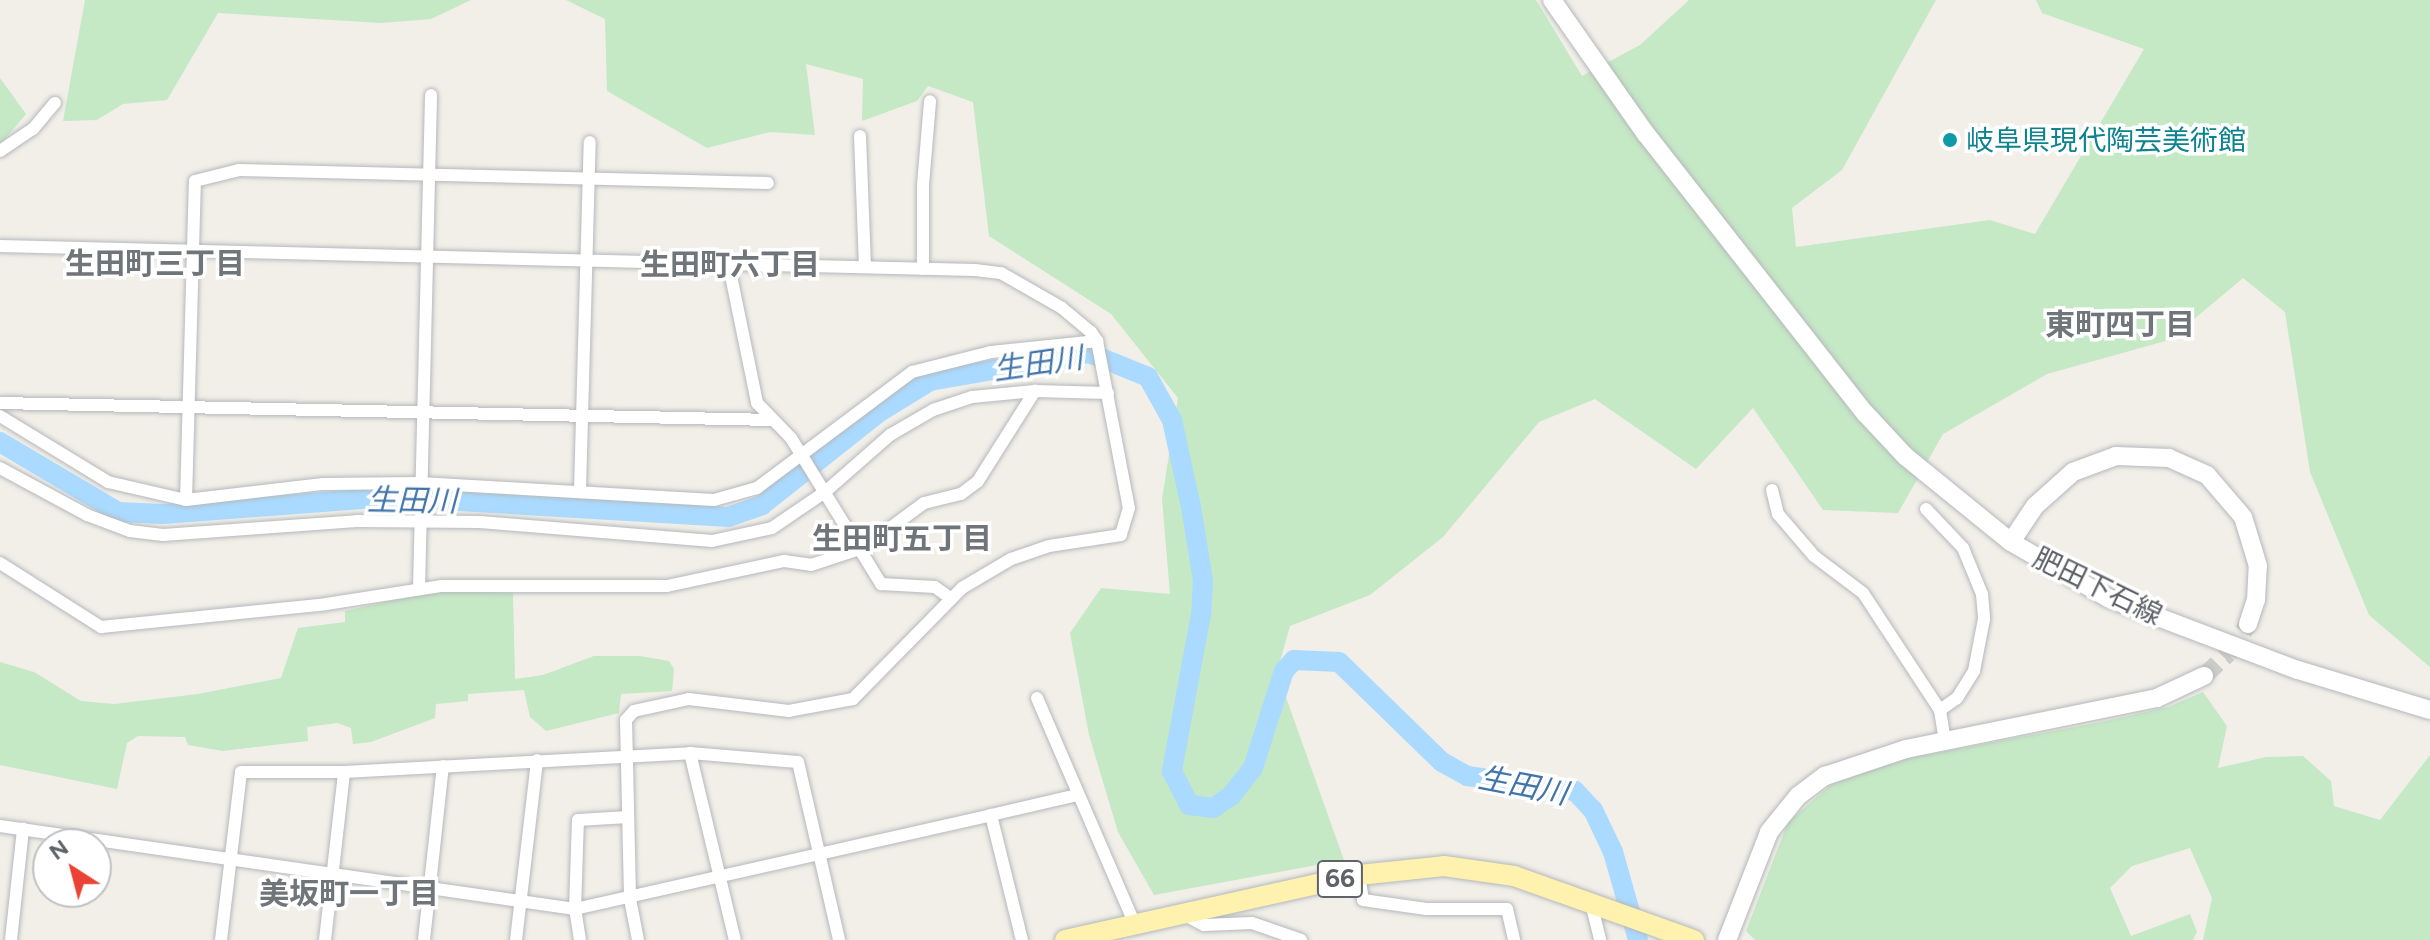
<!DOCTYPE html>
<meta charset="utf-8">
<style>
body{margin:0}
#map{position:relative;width:2430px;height:940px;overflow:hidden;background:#f1efe8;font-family:Figtree,"Noto Sans JP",sans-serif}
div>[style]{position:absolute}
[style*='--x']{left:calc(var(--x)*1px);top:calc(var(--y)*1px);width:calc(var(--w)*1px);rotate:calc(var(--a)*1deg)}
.green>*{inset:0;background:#c5e8c5}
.river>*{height:20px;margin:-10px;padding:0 10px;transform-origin:10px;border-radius:10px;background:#aadaff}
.secondary-tunnel>*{height:18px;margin-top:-9px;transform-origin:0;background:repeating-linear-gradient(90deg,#ccccc8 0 18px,transparent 0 27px)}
.roads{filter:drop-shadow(0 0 2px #b5b8bc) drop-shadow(0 0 2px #b5b8bc)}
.street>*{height:12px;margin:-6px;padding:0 6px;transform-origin:6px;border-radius:6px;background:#fff}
.secondary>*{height:18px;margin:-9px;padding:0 9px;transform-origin:9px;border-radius:9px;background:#fff}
.primary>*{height:20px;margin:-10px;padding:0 10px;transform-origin:10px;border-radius:10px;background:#fff2af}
.dots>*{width:22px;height:22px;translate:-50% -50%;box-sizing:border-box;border:4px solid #fff;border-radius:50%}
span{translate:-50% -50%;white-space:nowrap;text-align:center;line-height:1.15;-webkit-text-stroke:7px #fff;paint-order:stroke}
.shield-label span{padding:2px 6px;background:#fff;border:2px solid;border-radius:6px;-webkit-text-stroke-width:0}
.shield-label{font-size:26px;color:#5f6368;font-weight:700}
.culture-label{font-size:28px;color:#0d838f}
.left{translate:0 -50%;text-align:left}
.street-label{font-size:28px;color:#5f6368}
.neighbourhood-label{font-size:30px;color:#70757a;font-weight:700}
.water-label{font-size:30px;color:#4174aa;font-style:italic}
.north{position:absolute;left:32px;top:828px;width:80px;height:80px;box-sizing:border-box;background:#fff;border:2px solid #bfc1c3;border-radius:50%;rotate:324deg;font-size:22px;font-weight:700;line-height:32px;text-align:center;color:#5f6368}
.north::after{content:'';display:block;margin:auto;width:28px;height:36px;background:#ea4335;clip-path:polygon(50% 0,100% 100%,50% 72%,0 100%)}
</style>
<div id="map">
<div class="green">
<i style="clip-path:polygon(85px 0,471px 0,431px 19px,381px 23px,218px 13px,167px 100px,123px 104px,97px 120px,63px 121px)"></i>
<i style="clip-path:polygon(566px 0,1536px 0,1582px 76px,1640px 45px,1689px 0,1936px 0,1842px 170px,1792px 208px,1796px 247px,1990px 220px,2035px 234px,2144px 49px,2042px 13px,2036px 0,2430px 0,2430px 667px,2369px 615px,2310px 472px,2285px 312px,2243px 278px,2169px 340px,2047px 374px,1943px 434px,1898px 513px,1823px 510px,1753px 408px,1696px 469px,1595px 399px,1539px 422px,1443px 537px,1370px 595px,1290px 626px,1277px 672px,1344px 860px,1154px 895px,1118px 832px,1089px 735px,1070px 633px,1101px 588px,1170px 594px,1162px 499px,1178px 398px,1111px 314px,989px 236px,973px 102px,928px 86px,917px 101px,862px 121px,863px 79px,806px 64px,815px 135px,770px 132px,707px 148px,607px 91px,605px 19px)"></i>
<i style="clip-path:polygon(0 78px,26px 114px,0 145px)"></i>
<i style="clip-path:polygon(437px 591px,513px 593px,515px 679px,543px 675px,594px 656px,640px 656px,669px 661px,674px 669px,672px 691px,621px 694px,619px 713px,546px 731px,530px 717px,524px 690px,468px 694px,468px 701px,436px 704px,435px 718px,371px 742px,353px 744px,351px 728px,337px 723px,307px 727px,308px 741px,223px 751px,188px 745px,185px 737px,138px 736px,127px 743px,117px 789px,0 765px,0 662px,34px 672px,81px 701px,114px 704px,198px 694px,281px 678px,298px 628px,345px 622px,345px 611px)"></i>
<i style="clip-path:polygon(2203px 692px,2227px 726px,2218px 768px,2266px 757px,2303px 756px,2331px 781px,2334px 806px,2380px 820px,2430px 755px,2430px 940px,2203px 940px,2212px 898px,2190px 848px,2132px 866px,2110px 888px,2131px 936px,2190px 914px,2197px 932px,2193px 940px,1755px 940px,1746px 931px,1788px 822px,1832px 784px,1894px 761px,2101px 722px,2168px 707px)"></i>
</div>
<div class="river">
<i style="--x:0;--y:442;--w:137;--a:30.7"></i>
<i style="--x:118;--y:512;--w:45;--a:2.5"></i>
<i style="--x:163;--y:514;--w:229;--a:-4.3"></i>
<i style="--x:391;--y:497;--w:338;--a:3.4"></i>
<i style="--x:728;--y:517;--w:36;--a:-19"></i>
<i style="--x:762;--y:505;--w:148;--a:-38.4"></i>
<i style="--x:878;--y:413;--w:61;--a:-31.6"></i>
<i style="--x:930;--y:381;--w:161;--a:-10"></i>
<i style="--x:1089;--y:353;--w:64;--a:22.1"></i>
<i style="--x:1148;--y:377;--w:49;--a:60.8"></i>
<i style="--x:1172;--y:420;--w:89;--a:77.7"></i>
<i style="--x:1191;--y:507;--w:74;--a:80.7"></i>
<i style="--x:1203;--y:580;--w:34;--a:93"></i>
<i style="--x:1201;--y:614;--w:160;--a:100.5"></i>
<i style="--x:1172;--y:771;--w:38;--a:63"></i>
<i style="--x:1189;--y:805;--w:24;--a:7"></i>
<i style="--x:1213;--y:808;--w:22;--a:-34"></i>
<i style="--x:1231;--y:796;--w:36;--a:-52"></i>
<i style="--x:1253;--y:768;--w:102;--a:-72.3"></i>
<i style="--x:1284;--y:671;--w:15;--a:-48"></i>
<i style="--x:1294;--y:660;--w:45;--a:2.5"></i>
<i style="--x:1339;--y:662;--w:144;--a:44.2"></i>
<i style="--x:1442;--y:762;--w:29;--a:29"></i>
<i style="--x:1467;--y:776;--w:109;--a:7.9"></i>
<i style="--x:1575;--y:791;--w:26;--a:47"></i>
<i style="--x:1593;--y:810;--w:47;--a:64.5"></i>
<i style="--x:1613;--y:852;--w:91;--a:74.1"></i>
</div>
<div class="secondary-tunnel">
<i style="--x:2204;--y:676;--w:33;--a:-43"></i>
<i style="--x:2228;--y:654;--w:36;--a:-56"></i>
</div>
<div class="roads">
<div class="street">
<i style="--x:860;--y:136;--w:131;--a:87.8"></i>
<i style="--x:0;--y:151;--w:40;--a:-34"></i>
<i style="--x:33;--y:129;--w:34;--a:-50"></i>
<i style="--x:0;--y:246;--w:975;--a:1.41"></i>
<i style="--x:975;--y:270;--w:26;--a:7"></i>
<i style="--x:1001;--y:273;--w:70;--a:29.8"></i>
<i style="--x:1062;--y:308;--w:38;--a:40"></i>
<i style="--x:1091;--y:332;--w:11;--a:56"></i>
<i style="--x:1097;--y:341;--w:170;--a:79.2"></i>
<i style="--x:1129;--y:508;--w:28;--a:107"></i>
<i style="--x:1121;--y:535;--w:73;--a:171.3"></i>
<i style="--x:1049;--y:546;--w:40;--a:161.1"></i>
<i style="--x:1011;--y:559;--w:57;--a:149.4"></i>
<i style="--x:962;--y:588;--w:156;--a:134.5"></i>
<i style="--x:853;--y:699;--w:65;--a:169.4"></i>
<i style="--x:789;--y:711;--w:101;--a:-173.2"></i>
<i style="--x:689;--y:699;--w:56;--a:167.7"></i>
<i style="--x:634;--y:711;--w:12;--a:132"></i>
<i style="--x:626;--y:720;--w:179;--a:88.7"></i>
<i style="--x:630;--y:899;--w:42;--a:79"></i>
<i style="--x:729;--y:266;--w:140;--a:78.4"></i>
<i style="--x:757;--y:403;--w:49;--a:45.8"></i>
<i style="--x:791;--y:438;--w:172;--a:58.3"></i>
<i style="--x:881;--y:584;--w:54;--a:3.2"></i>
<i style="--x:935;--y:587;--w:19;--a:36"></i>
<i style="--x:923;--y:269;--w:84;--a:-90"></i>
<i style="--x:923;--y:185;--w:84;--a:-85.2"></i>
<i style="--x:0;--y:403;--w:771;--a:1.26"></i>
<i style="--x:0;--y:416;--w:127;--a:31.4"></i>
<i style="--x:108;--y:482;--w:80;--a:13"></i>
<i style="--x:186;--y:500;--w:138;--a:-6.7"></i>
<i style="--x:323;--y:484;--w:97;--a:-0.6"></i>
<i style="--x:420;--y:483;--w:294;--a:3.3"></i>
<i style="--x:714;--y:500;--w:45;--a:-15.6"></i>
<i style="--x:757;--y:488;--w:194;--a:-36.8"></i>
<i style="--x:912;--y:372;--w:81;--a:-14.2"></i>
<i style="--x:991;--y:352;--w:107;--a:-5.9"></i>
<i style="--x:0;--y:468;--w:99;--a:28.4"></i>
<i style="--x:87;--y:515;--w:46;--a:20.4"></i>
<i style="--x:130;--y:531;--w:33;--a:7"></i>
<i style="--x:163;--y:535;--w:194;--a:-4.1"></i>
<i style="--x:356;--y:521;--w:124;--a:0.5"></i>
<i style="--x:480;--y:522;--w:233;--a:4.7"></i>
<i style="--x:712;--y:541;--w:61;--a:-12.2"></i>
<i style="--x:772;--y:528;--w:64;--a:-34.2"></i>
<i style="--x:825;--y:492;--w:86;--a:-41.2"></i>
<i style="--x:890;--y:435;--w:50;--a:-30.2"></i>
<i style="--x:933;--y:410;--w:41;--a:-18.4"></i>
<i style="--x:972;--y:397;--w:63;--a:-5.4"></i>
<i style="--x:1035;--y:391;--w:73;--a:1.6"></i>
<i style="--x:580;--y:490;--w:348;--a:-88.4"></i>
<i style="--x:1772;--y:490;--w:25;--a:76"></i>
<i style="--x:1778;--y:514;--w:55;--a:49.4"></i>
<i style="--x:1814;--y:556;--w:61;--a:37.1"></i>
<i style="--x:1863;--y:593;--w:140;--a:56.7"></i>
<i style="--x:1940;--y:710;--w:30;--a:81"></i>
<i style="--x:186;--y:500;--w:319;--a:-88.4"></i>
<i style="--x:195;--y:181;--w:45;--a:-14"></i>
<i style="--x:239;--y:170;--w:529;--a:1.41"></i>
<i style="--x:1926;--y:509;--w:54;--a:46.5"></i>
<i style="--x:1963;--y:548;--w:50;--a:67.6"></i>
<i style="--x:1982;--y:594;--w:25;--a:85"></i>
<i style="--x:1984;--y:619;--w:53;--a:100.9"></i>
<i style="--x:1974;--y:671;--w:32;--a:122"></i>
<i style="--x:1957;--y:698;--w:21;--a:145"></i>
<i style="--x:0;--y:563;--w:120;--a:32.4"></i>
<i style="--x:101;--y:627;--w:226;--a:-5.8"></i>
<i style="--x:326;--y:604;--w:116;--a:-8.9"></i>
<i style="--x:441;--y:586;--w:226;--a:0"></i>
<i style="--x:667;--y:586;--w:120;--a:-12.1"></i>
<i style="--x:784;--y:561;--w:27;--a:8"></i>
<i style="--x:811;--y:565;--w:55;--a:-18.1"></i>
<i style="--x:863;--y:548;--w:76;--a:-36.4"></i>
<i style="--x:924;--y:503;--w:38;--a:-14"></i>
<i style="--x:961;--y:494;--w:21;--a:-37"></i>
<i style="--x:978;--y:481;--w:107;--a:-57.7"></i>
<i style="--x:419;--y:588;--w:493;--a:-88.6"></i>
<i style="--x:1037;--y:698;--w:246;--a:66.6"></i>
<i style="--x:690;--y:753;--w:192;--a:76.5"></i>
<i style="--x:991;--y:815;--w:88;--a:-13.1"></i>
<i style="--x:0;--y:826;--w:581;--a:8.21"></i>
<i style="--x:575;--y:909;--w:426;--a:-12.7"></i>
<i style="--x:991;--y:815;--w:129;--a:76.1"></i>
<i style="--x:1359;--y:875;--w:25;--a:81"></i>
<i style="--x:1363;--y:900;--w:64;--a:8.1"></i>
<i style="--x:1426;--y:909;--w:81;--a:0"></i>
<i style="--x:1507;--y:909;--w:32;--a:77"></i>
<i style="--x:1591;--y:903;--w:38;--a:76"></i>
<i style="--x:1183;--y:914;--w:24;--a:28"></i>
<i style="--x:1204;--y:925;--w:48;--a:-2.4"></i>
<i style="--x:1252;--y:923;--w:52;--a:19.1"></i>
<i style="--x:11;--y:940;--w:112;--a:-83.8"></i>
<i style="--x:221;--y:940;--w:169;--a:-83.2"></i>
<i style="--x:241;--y:772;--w:103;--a:0"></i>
<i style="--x:344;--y:772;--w:347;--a:-3.1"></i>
<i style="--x:690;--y:753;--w:108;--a:4.8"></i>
<i style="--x:798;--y:762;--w:183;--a:77"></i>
<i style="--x:325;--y:940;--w:169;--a:-83.5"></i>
<i style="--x:424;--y:940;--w:175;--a:-83.8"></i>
<i style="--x:516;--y:940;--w:181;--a:-83.3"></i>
<i style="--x:580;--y:940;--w:31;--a:-99"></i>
<i style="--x:575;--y:909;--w:89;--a:-88.1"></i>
<i style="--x:578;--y:820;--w:50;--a:-3.4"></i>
</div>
<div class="secondary">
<i style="--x:1552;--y:0;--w:164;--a:55"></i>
<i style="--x:1646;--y:134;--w:355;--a:51.9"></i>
<i style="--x:1865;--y:413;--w:59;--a:47.1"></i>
<i style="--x:1905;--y:456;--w:136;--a:39.1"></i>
<i style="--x:2248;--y:624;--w:25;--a:-72"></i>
<i style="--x:2256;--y:600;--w:34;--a:-87"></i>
<i style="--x:2258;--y:566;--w:51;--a:-107"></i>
<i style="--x:2243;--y:517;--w:55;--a:-130.6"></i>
<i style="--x:2207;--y:475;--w:42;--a:-155.9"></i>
<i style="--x:2169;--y:458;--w:53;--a:-177.8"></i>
<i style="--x:2116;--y:456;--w:46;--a:159.6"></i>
<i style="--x:2073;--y:472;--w:51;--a:138.2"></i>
<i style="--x:2035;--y:506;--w:43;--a:123.7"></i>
<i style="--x:2011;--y:542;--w:112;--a:30"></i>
<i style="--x:2108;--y:598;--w:203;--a:20.8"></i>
<i style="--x:2298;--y:670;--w:138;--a:16.9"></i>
<i style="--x:1727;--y:940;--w:116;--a:-68.7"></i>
<i style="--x:1769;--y:832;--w:46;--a:-51.1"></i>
<i style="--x:1798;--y:796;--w:34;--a:-37"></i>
<i style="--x:1825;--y:776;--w:85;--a:-18.4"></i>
<i style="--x:1906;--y:749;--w:256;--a:-11.5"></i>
<i style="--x:2157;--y:698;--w:52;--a:-25.1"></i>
</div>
<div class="primary">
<i style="--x:1065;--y:940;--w:301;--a:-12.5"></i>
<i style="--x:1359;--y:875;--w:85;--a:-6"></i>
<i style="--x:1444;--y:866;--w:71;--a:8.1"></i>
<i style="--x:1514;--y:876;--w:191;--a:19.6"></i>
</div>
</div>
<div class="dots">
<i style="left:1950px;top:140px;background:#0f9aa8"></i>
</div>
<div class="shield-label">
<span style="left:1340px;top:879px">66</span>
</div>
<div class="culture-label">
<span class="left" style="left:1966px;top:140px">岐阜県現代陶芸美術館</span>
</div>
<div class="street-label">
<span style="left:2098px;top:586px;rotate:26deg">肥田下石線</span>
</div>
<div class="neighbourhood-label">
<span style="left:155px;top:264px">生田町三丁目</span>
<span style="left:730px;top:265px">生田町六丁目</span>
<span style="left:2120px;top:325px">東町四丁目</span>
<span style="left:902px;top:539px">生田町五丁目</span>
<span style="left:349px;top:894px">美坂町一丁目</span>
</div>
<div class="water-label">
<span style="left:1038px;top:364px;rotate:-8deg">生田川</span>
<span style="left:412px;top:501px;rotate:1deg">生田川</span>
<span style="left:1523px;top:786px;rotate:11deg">生田川</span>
</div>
<div class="north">N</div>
</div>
